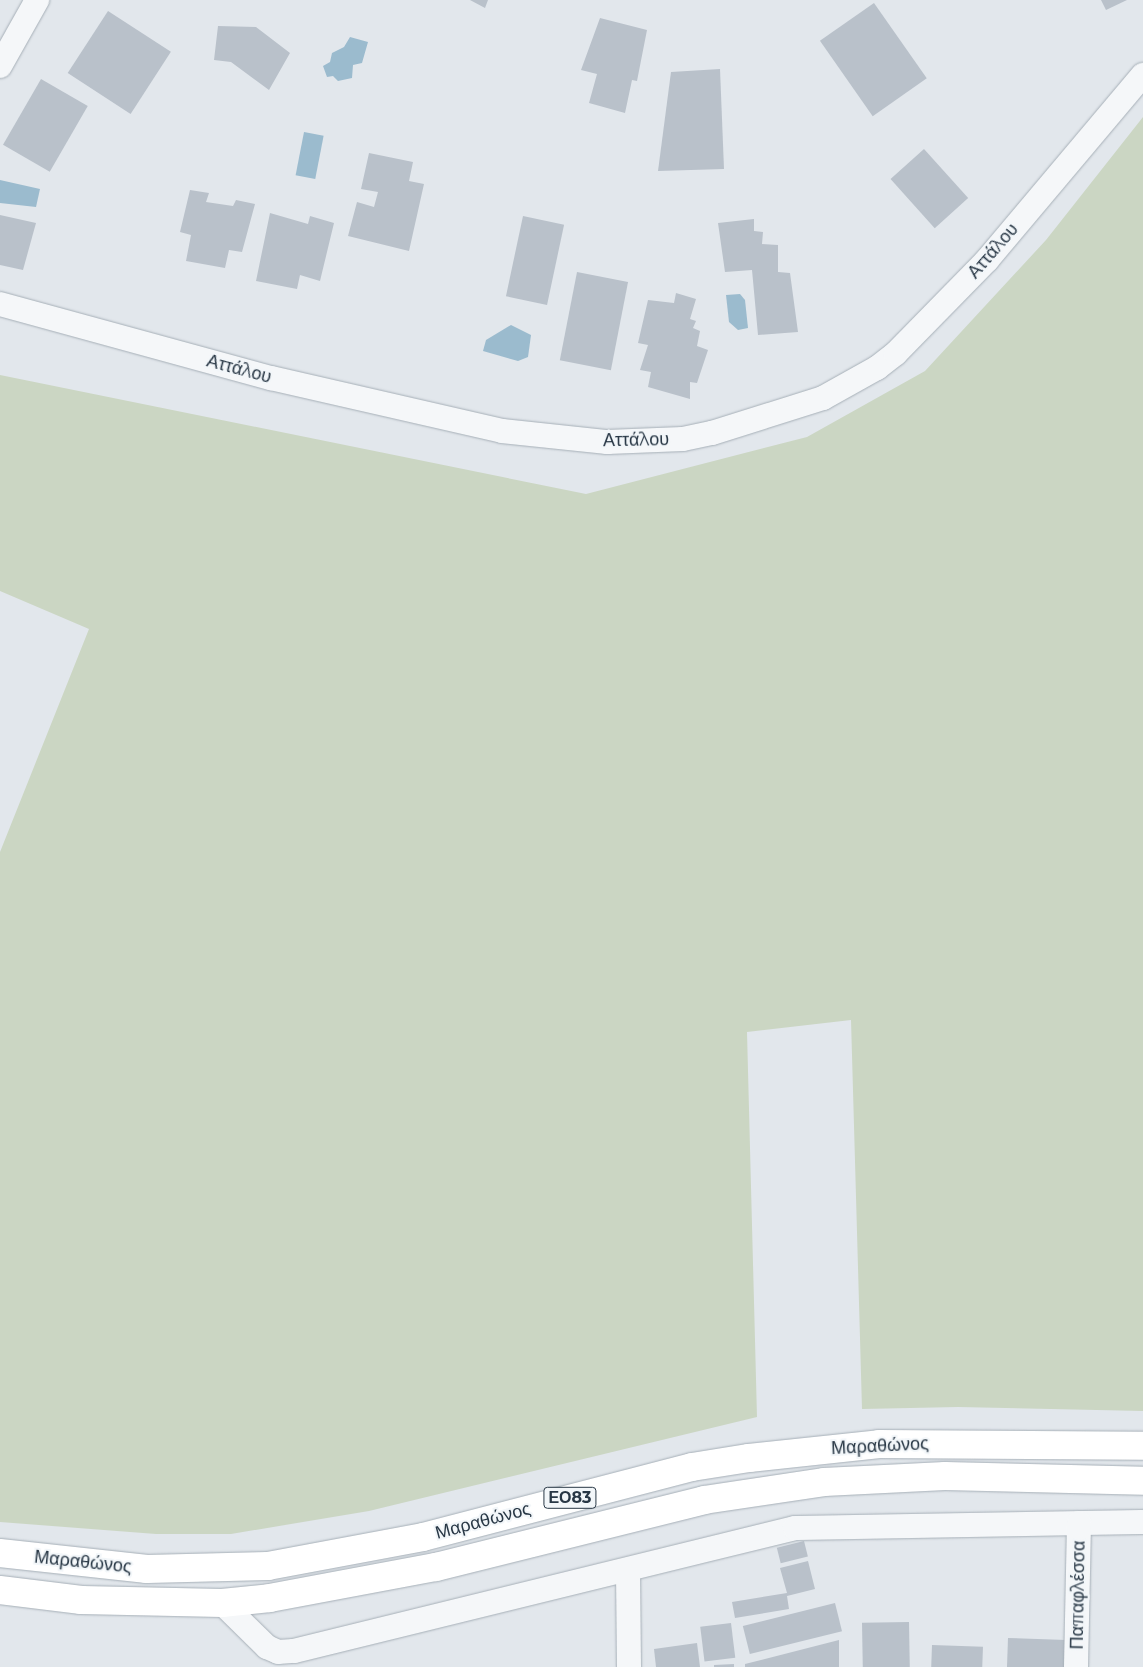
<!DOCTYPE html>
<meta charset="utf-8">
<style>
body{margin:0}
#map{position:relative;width:1143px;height:1667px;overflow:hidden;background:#e2e7ec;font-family:Montserrat,sans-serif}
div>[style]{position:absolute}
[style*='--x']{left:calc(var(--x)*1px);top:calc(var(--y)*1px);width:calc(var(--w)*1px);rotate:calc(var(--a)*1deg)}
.green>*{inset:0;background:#cbd6c3}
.water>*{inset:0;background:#9bbbce;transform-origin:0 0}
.building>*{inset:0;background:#b9c1ca;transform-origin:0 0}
.roads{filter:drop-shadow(0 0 1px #a6afb7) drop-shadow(0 0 1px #a6afb7)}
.minor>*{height:24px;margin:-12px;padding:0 12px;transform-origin:12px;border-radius:12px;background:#f5f7f9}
.primary>*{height:28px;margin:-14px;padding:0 14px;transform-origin:14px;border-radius:14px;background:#fff}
span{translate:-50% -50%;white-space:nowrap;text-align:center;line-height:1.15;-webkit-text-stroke:4px #f2f6f9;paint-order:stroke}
.shield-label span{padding:1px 4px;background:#f2f6f9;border:1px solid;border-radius:4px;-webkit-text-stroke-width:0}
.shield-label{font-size:16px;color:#283745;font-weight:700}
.street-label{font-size:18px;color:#283745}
</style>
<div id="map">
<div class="green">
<i style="clip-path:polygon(1143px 117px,1143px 1411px,958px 1407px,862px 1409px,851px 1020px,747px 1032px,757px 1417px,369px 1511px,231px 1534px,156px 1534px,0 1522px,0 852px,89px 629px,0 591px,0 375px,586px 494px,807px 437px,925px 371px,1046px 240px)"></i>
</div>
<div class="water">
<i style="clip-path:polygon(350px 37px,368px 42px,362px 63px,353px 65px,352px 78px,338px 81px,333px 76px,327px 77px,323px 66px,330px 62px,332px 53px,344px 47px)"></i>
<i style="left:304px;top:132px;width:20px;height:44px;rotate:11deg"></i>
<i style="clip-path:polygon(0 180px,40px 189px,36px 207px,0 203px)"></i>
<i style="clip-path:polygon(740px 294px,745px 300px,748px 328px,738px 330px,729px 322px,726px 295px)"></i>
<i style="clip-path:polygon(511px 325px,531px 335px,528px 357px,518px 361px,483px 351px,486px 340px)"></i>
</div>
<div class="building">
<i style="clip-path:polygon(470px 0,488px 0,485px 8px)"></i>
<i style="clip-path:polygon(1101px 0,1127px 0,1106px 10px)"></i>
<i style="left:874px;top:3px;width:92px;height:66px;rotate:55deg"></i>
<i style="left:108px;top:11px;width:75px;height:74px;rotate:33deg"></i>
<i style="clip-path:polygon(600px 18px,647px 30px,637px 81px,632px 80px,625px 113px,589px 103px,597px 74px,581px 70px)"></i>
<i style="clip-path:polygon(218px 26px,256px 27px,290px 53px,269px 90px,231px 62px,214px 60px)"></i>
<i style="clip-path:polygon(720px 69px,724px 169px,658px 171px,671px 72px)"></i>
<i style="left:41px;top:79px;width:54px;height:76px;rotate:30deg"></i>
<i style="left:924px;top:149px;width:66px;height:45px;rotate:48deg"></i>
<i style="clip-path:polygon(369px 153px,413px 162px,409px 181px,424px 184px,409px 251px,348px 236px,357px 202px,374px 207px,378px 192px,361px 189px)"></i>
<i style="clip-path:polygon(190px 190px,209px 193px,206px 202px,233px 206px,236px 200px,255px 204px,242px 252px,229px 250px,225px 268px,186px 261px,191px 235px,180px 232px)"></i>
<i style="clip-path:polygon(270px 213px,308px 224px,310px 216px,334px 223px,320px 281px,300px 275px,297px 289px,256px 281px)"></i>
<i style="clip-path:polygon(0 215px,36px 223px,23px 270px,0 265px)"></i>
<i style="left:523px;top:216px;width:42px;height:82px;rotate:12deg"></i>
<i style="clip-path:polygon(754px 219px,754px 231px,763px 232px,762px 244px,778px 245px,778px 272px,790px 273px,798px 332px,758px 335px,752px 270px,725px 272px,718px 223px)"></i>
<i style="left:577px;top:272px;width:52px;height:90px;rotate:11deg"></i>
<i style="clip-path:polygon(676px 293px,696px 299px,690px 319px,696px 321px,693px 328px,700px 331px,697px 346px,708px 350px,697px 383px,690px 382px,690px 399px,648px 387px,651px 372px,640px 370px,648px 345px,638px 343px,648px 300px,674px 303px)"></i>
<i style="left:804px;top:1541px;width:16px;height:28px;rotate:76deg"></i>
<i style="clip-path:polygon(808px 1561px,815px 1589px,787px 1596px,789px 1609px,735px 1618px,732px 1602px,787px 1593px,780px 1568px)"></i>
<i style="left:835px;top:1603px;width:29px;height:95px;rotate:76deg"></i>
<i style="left:909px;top:1622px;width:45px;height:47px;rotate:89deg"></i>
<i style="left:731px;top:1623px;width:35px;height:31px;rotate:83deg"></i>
<i style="left:1008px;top:1638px;width:58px;height:29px;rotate:2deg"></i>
<i style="clip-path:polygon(839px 1640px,839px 1667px,745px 1667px,745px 1664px)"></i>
<i style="clip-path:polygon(697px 1643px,700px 1667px,656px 1667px,654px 1649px)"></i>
<i style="left:932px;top:1645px;width:51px;height:22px;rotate:2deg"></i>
<i style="clip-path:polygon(734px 1664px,734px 1667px,714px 1667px,714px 1665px)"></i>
</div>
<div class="roads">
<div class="minor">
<i style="--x:0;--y:66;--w:76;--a:-60.7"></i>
<i style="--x:0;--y:304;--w:281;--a:15.3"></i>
<i style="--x:271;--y:378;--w:237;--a:12.9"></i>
<i style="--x:502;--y:431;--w:106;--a:6"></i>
<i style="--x:607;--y:442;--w:76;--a:-2.3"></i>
<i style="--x:683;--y:439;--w:30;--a:-12"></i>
<i style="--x:712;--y:433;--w:116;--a:-17.5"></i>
<i style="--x:823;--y:398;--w:62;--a:-29.1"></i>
<i style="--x:877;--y:368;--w:24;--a:-38"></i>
<i style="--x:896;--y:353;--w:130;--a:-45.6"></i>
<i style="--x:987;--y:260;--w:242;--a:-49.9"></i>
<i style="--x:628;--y:1571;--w:96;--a:89.4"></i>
<i style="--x:222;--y:1603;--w:63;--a:44.4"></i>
<i style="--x:267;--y:1647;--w:12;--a:24"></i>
<i style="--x:278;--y:1652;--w:16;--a:-4"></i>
<i style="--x:294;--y:1651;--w:516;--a:-13.79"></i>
<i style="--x:795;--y:1528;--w:348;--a:-1"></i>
<i style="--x:1076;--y:1667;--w:144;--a:-88.8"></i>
</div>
<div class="primary">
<i style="--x:0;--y:1553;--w:148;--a:6.2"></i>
<i style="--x:147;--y:1569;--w:121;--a:-1.4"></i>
<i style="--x:268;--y:1566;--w:158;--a:-10.6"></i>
<i style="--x:423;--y:1537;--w:278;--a:-14.6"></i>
<i style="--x:692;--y:1467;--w:58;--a:-9"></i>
<i style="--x:749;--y:1458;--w:131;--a:-6.1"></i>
<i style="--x:879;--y:1444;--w:264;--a:0.4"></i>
<i style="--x:0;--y:1590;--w:82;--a:7"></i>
<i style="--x:81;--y:1600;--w:141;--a:1.2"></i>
<i style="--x:222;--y:1603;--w:48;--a:-5.9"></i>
<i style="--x:270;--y:1598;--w:169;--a:-10.6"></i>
<i style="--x:436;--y:1567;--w:276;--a:-14"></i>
<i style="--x:704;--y:1500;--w:121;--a:-8.5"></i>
<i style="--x:824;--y:1482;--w:121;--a:-2.8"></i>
<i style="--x:945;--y:1476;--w:198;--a:1.4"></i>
</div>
</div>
<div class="shield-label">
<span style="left:570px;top:1498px">ΕΟ83</span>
</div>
<div class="street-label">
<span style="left:993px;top:251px;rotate:-49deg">Αττάλου</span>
<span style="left:239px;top:369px;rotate:15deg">Αττάλου</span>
<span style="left:636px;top:440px;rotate:-1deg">Αττάλου</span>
<span style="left:880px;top:1446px;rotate:-3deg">Μαραθώνος</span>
<span style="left:483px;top:1521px;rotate:-15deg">Μαραθώνος</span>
<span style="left:83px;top:1562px;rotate:6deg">Μαραθώνος</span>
<span style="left:1078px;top:1595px;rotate:-89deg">Παπαφλέσσα</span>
</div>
</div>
